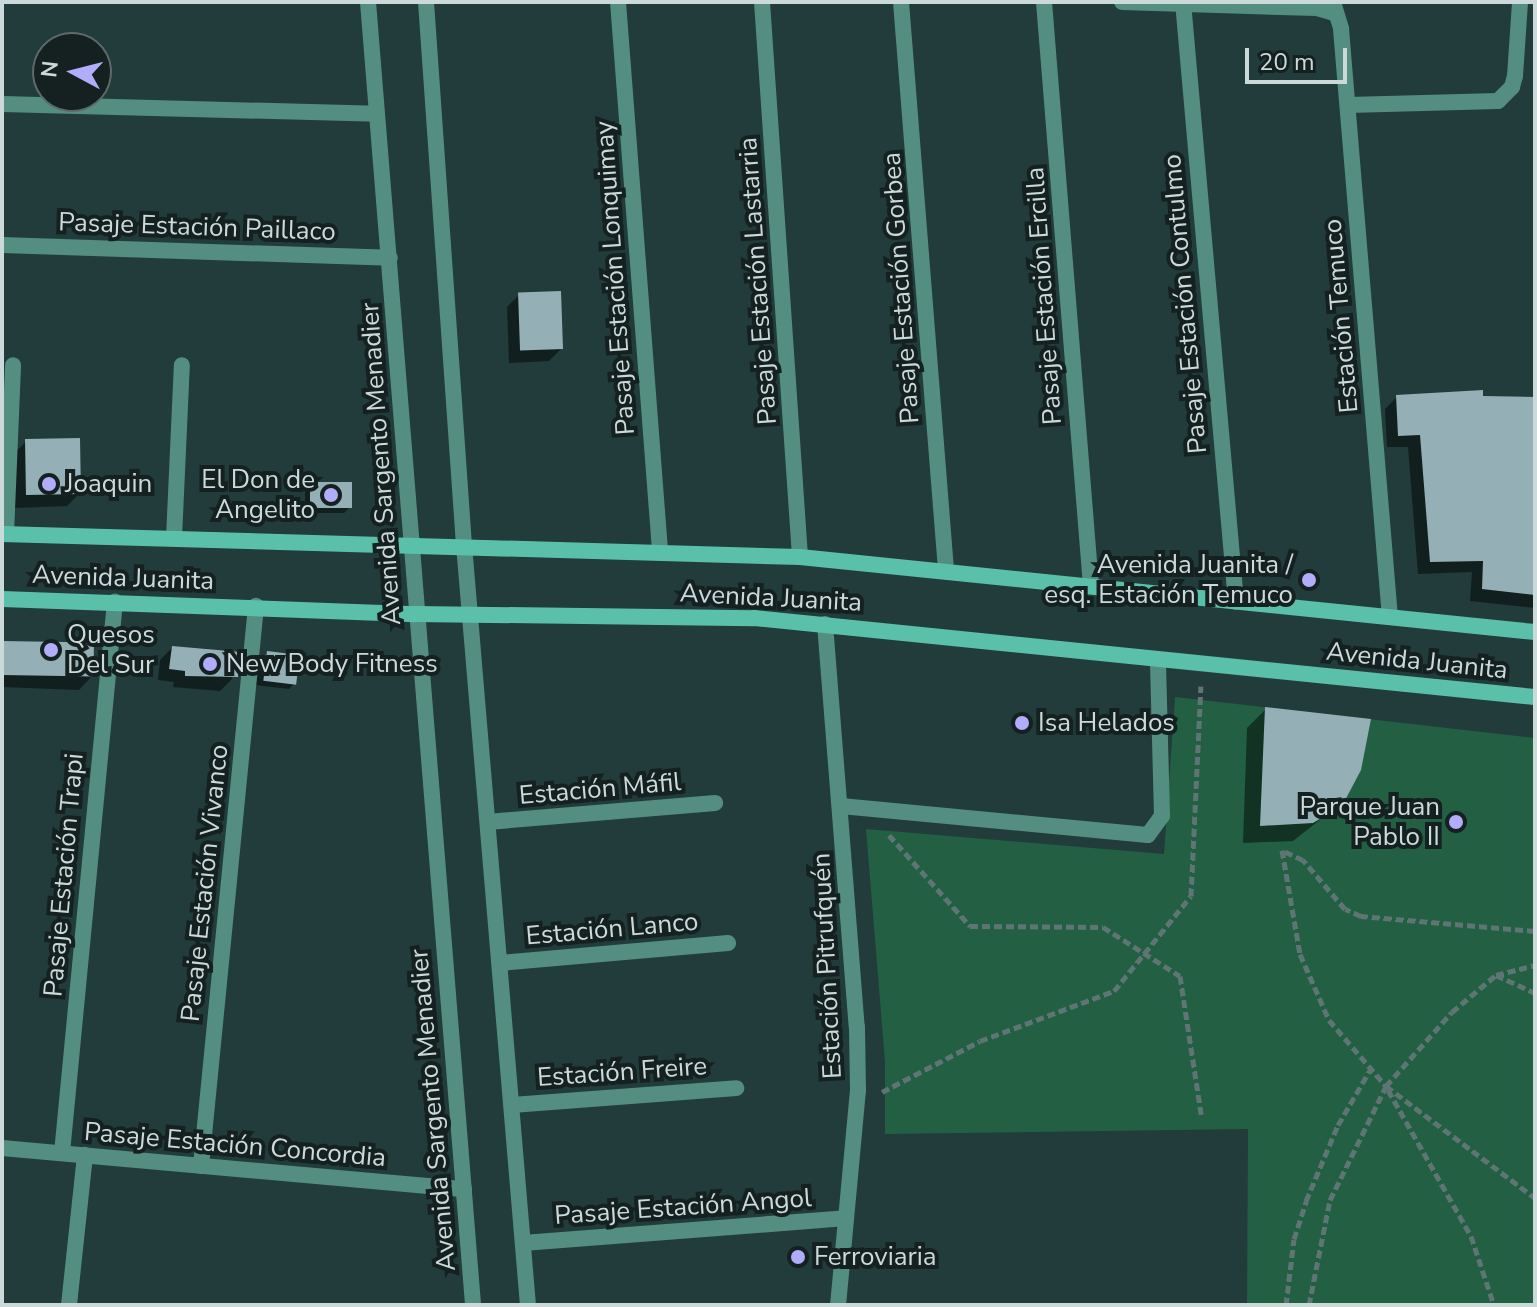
<!DOCTYPE html>
<meta charset="utf-8">
<style>
body{margin:0}
#map{position:relative;width:1537px;height:1307px;overflow:hidden;background:#223b3b;font-family:"Nunito Sans",sans-serif}
div>[style]{position:absolute}
[style*='--x']{left:calc(var(--x)*1px);top:calc(var(--y)*1px);width:calc(var(--w)*1px);rotate:calc(var(--a)*1deg)}
.green>*{inset:0;background:#235f42}
.shadow>*{inset:0;background:#0007}
.building>*{inset:0;background:#94afb6;transform-origin:0 0}
.path>*{height:5px;margin-top:-2.5px;transform-origin:0;background:repeating-linear-gradient(90deg,#5f7474 0 8px,transparent 0 12px)}
.minor>*{height:16px;margin:-8px;padding:0 8px;transform-origin:8px;border-radius:8px;background:#538e81}
.tertiary>*{height:16px;margin:-8px;padding:0 8px;transform-origin:8px;border-radius:8px;background:#538e81}
.secondary>*{height:16px;margin:-8px;padding:0 8px;transform-origin:8px;border-radius:8px;background:#5bc0aa}
.dots>*{width:22px;height:22px;translate:-50% -50%;box-sizing:border-box;border:4px solid #152020;border-radius:50%}
span{translate:-50% -50%;white-space:nowrap;text-align:center;line-height:1.15;-webkit-text-stroke:8px #152020;paint-order:stroke}
.street-label{font-size:26px;color:#cbd9d9}
.poi-label{font-size:26px;color:#cbd9d9}
.right{translate:-100% -50%;text-align:right}
.left{translate:0 -50%;text-align:left}
.frame{position:absolute;inset:0;border:4px solid #cbd9d9;pointer-events:none}
.north{position:absolute;left:32px;top:32px;width:80px;height:80px;box-sizing:border-box;background:#152020;border:2px solid #5e6a6a;border-radius:50%;rotate:277deg;font-size:22px;font-weight:700;line-height:32px;text-align:center;color:#cbd9d9}
.north::after{content:'';display:block;margin:auto;width:28px;height:36px;background:#b1adfa;clip-path:polygon(50% 0,100% 100%,50% 72%,0 100%)}
.scale{position:absolute;left:1245px;top:48px;width:102px;height:36px;box-sizing:border-box;border:4px solid #cbd9d9;border-top:0;padding-left:10px;font-size:24px;line-height:28px;white-space:nowrap;color:#cbd9d9;-webkit-text-stroke:6px #152020;paint-order:stroke}
</style>
<div id="map">
<div class="green">
<i style="clip-path:polygon(1175px 697px,1535px 738px,1535px 1305px,1247px 1305px,1248px 1129px,885px 1134px,885px 1062px,866px 829px,1164px 854px)"></i>
</div>
<div class="shadow">
<i style="clip-path:polygon(519px 295px,561px 349px,549px 361px,509px 363px,507px 307px)"></i>
<i style="clip-path:polygon(1397px 397px,1535px 399px,1535px 608px,1470px 601px,1472px 572px,1418px 574px,1408px 447px,1387px 447px,1385px 409px)"></i>
<i style="clip-path:polygon(26px 442px,79px 494px,67px 506px,15px 508px,13px 454px)"></i>
<i style="clip-path:polygon(311px 484px,350px 507px,344px 513px,305px 513px,305px 490px)"></i>
<i style="clip-path:polygon(2px 643px,91px 677px,79px 690px,2px 687px)"></i>
<i style="clip-path:polygon(172px 648px,238px 654px,232px 679px,220px 691px,173px 687px,174px 682px,158px 680px,160px 660px)"></i>
<i style="clip-path:polygon(263px 656px,297px 657px,295px 683px,289px 689px,255px 685px)"></i>
<i style="clip-path:polygon(1266px 709px,1340px 804px,1293px 841px,1243px 843px,1247px 728px)"></i>
</div>
<div class="building">
<i style="left:561px;top:291px;width:58px;height:43px;rotate:88deg"></i>
<i style="clip-path:polygon(1483px 390px,1483px 396px,1535px 397px,1535px 595px,1482px 589px,1483px 561px,1430px 562px,1420px 435px,1398px 436px,1396px 395px)"></i>
<i style="left:80px;top:438px;width:56px;height:55px;rotate:89deg"></i>
<i style="left:310px;top:482px;width:42px;height:26px"></i>
<i style="left:2px;top:641px;width:92px;height:34px;rotate:1deg"></i>
<i style="clip-path:polygon(172px 646px,240px 652px,238px 677px,185px 676px,185px 671px,169px 669px)"></i>
<i style="left:267px;top:651px;width:33px;height:30px;rotate:7deg"></i>
<i style="clip-path:polygon(1265px 707px,1371px 719px,1361px 770px,1342px 806px,1313px 823px,1260px 826px)"></i>
</div>
<div class="path">
<i style="--x:889;--y:835;--w:122;--a:48.3"></i>
<i style="--x:970;--y:926;--w:133;--a:0.4"></i>
<i style="--x:1103;--y:927;--w:91;--a:32.5"></i>
<i style="--x:1180;--y:976;--w:140;--a:81.3"></i>
<i style="--x:1535;--y:931;--w:175;--a:-175.1"></i>
<i style="--x:1361;--y:916;--w:17;--a:-156"></i>
<i style="--x:1345;--y:909;--w:65;--a:-130.6"></i>
<i style="--x:1303;--y:860;--w:23;--a:-155"></i>
<i style="--x:1282;--y:850;--w:106;--a:80.2"></i>
<i style="--x:1300;--y:954;--w:72;--a:66.3"></i>
<i style="--x:1329;--y:1020;--w:87;--a:49.2"></i>
<i style="--x:1386;--y:1086;--w:186;--a:36.9"></i>
<i style="--x:1496;--y:975;--w:43;--a:24.8"></i>
<i style="--x:1388;--y:1090;--w:168;--a:60.4"></i>
<i style="--x:1471;--y:1236;--w:73;--a:71.6"></i>
<i style="--x:882;--y:1092;--w:110;--a:-27.5"></i>
<i style="--x:980;--y:1041;--w:143;--a:-20.5"></i>
<i style="--x:1114;--y:991;--w:122;--a:-51"></i>
<i style="--x:1191;--y:896;--w:210;--a:-87.3"></i>
<i style="--x:1286;--y:1305;--w:66;--a:-83.1"></i>
<i style="--x:1294;--y:1239;--w:40;--a:-72"></i>
<i style="--x:1306;--y:1201;--w:82;--a:-67.2"></i>
<i style="--x:1338;--y:1125;--w:64;--a:-59.8"></i>
<i style="--x:1309;--y:1305;--w:107;--a:-78.7"></i>
<i style="--x:1330;--y:1200;--w:127;--a:-63.8"></i>
<i style="--x:1386;--y:1086;--w:99;--a:-48.3"></i>
<i style="--x:1452;--y:1012;--w:57;--a:-40.1"></i>
<i style="--x:1496;--y:975;--w:40;--a:-14.4"></i>
</div>
<div class="minor">
<i style="--x:618;--y:2;--w:550;--a:85.62"></i>
<i style="--x:762;--y:2;--w:556;--a:86.08"></i>
<i style="--x:901;--y:2;--w:570;--a:85.47"></i>
<i style="--x:1044;--y:2;--w:586;--a:85.4"></i>
<i style="--x:1122;--y:2;--w:195;--a:1.8"></i>
<i style="--x:1317;--y:8;--w:18;--a:16"></i>
<i style="--x:1183;--y:2;--w:602;--a:84.95"></i>
<i style="--x:1333;--y:2;--w:28;--a:73"></i>
<i style="--x:1341;--y:29;--w:590;--a:85.24"></i>
<i style="--x:2;--y:104;--w:375;--a:1.5"></i>
<i style="--x:1348;--y:105;--w:150;--a:-1.5"></i>
<i style="--x:1498;--y:101;--w:20;--a:-45"></i>
<i style="--x:1512;--y:87;--w:11;--a:-75"></i>
<i style="--x:1515;--y:76;--w:74;--a:-86.1"></i>
<i style="--x:2;--y:245;--w:388;--a:1.9"></i>
<i style="--x:6;--y:534;--w:169;--a:-87.6"></i>
<i style="--x:174;--y:538;--w:173;--a:-87.4"></i>
<i style="--x:825;--y:624;--w:404;--a:85.5"></i>
<i style="--x:857;--y:1027;--w:63;--a:89.1"></i>
<i style="--x:858;--y:1090;--w:216;--a:95.3"></i>
<i style="--x:841;--y:806;--w:308;--a:5.4"></i>
<i style="--x:1148;--y:835;--w:24;--a:-54"></i>
<i style="--x:1162;--y:816;--w:156;--a:-91.5"></i>
<i style="--x:488;--y:822;--w:228;--a:-4.8"></i>
<i style="--x:500;--y:963;--w:229;--a:-5"></i>
<i style="--x:512;--y:1105;--w:225;--a:-4.3"></i>
<i style="--x:2;--y:1148;--w:464;--a:5.1"></i>
<i style="--x:62;--y:1153;--w:554;--a:-84.51"></i>
<i style="--x:201;--y:1166;--w:563;--a:-84.39"></i>
<i style="--x:523;--y:1243;--w:324;--a:-4.4"></i>
<i style="--x:69;--y:1305;--w:151;--a:-83.9"></i>
</div>
<div class="tertiary">
<i style="--x:368;--y:2;--w:1307;--a:85.39"></i>
<i style="--x:426;--y:2;--w:544;--a:86"></i>
<i style="--x:464;--y:545;--w:763;--a:85.19"></i>
</div>
<div class="secondary">
<i style="--x:2;--y:534;--w:798;--a:1.65"></i>
<i style="--x:800;--y:557;--w:739;--a:5.83"></i>
<i style="--x:2;--y:599;--w:414;--a:2.1"></i>
<i style="--x:416;--y:614;--w:338;--a:0.7"></i>
<i style="--x:754;--y:618;--w:785;--a:5.78"></i>
</div>
<div class="dots">
<i style="left:49px;top:484px;background:#b1adfa"></i>
<i style="left:331px;top:495px;background:#b1adfa"></i>
<i style="left:1309px;top:580px;background:#b1adfa"></i>
<i style="left:51px;top:650px;background:#b1adfa"></i>
<i style="left:210px;top:664px;background:#b1adfa"></i>
<i style="left:1022px;top:723px;background:#b1adfa"></i>
<i style="left:1456px;top:822px;background:#b1adfa"></i>
<i style="left:798px;top:1257px;background:#b1adfa"></i>
</div>
<div class="street-label">
<span style="left:197px;top:227px;rotate:2deg">Pasaje Estación Paillaco</span>
<span style="left:615px;top:278px;rotate:-94deg">Pasaje Estación Lonquimay</span>
<span style="left:758px;top:281px;rotate:-94deg">Pasaje Estación Lastarria</span>
<span style="left:901px;top:288px;rotate:-94deg">Pasaje Estación Gorbea</span>
<span style="left:1044px;top:296px;rotate:-94deg">Pasaje Estación Ercilla</span>
<span style="left:1185px;top:304px;rotate:-95deg">Pasaje Estación Contulmo</span>
<span style="left:1341px;top:316px;rotate:-95deg">Estación Temuco</span>
<span style="left:381px;top:464px;rotate:-94deg">Avenida Sargento Menadier</span>
<span style="left:123px;top:578px;rotate:2deg">Avenida Juanita</span>
<span style="left:771px;top:598px;rotate:3deg">Avenida Juanita</span>
<span style="left:1417px;top:661px;rotate:6deg">Avenida Juanita</span>
<span style="left:600px;top:789px;rotate:-5deg">Estación Máfil</span>
<span style="left:64px;top:875px;rotate:-85deg">Pasaje Estación Trapi</span>
<span style="left:205px;top:883px;rotate:-84deg">Pasaje Estación Vivanco</span>
<span style="left:612px;top:929px;rotate:-5deg">Estación Lanco</span>
<span style="left:827px;top:966px;rotate:-93deg">Estación Pitrufquén</span>
<span style="left:622px;top:1072px;rotate:-4deg">Estación Freire</span>
<span style="left:433px;top:1110px;rotate:-95deg">Avenida Sargento Menadier</span>
<span style="left:235px;top:1145px;rotate:5deg">Pasaje Estación Concordia</span>
<span style="left:683px;top:1207px;rotate:-4deg">Pasaje Estación Angol</span>
</div>
<div class="poi-label">
<span class="right" style="left:315px;top:495px">El Don de<br>Angelito</span>
<span class="left" style="left:65px;top:484px">Joaquin</span>
<span class="right" style="left:1293px;top:580px">Avenida Juanita /<br>esq. Estación Temuco</span>
<span class="left" style="left:67px;top:650px">Quesos<br>Del Sur</span>
<span class="left" style="left:226px;top:664px">New Body Fitness</span>
<span class="left" style="left:1038px;top:723px">Isa Helados</span>
<span class="right" style="left:1440px;top:822px">Parque Juan<br>Pablo II</span>
<span class="left" style="left:814px;top:1257px">Ferroviaria</span>
</div>
<div class="frame"></div>
<div class="north">N</div>
<div class="scale">20 m</div>
</div>
